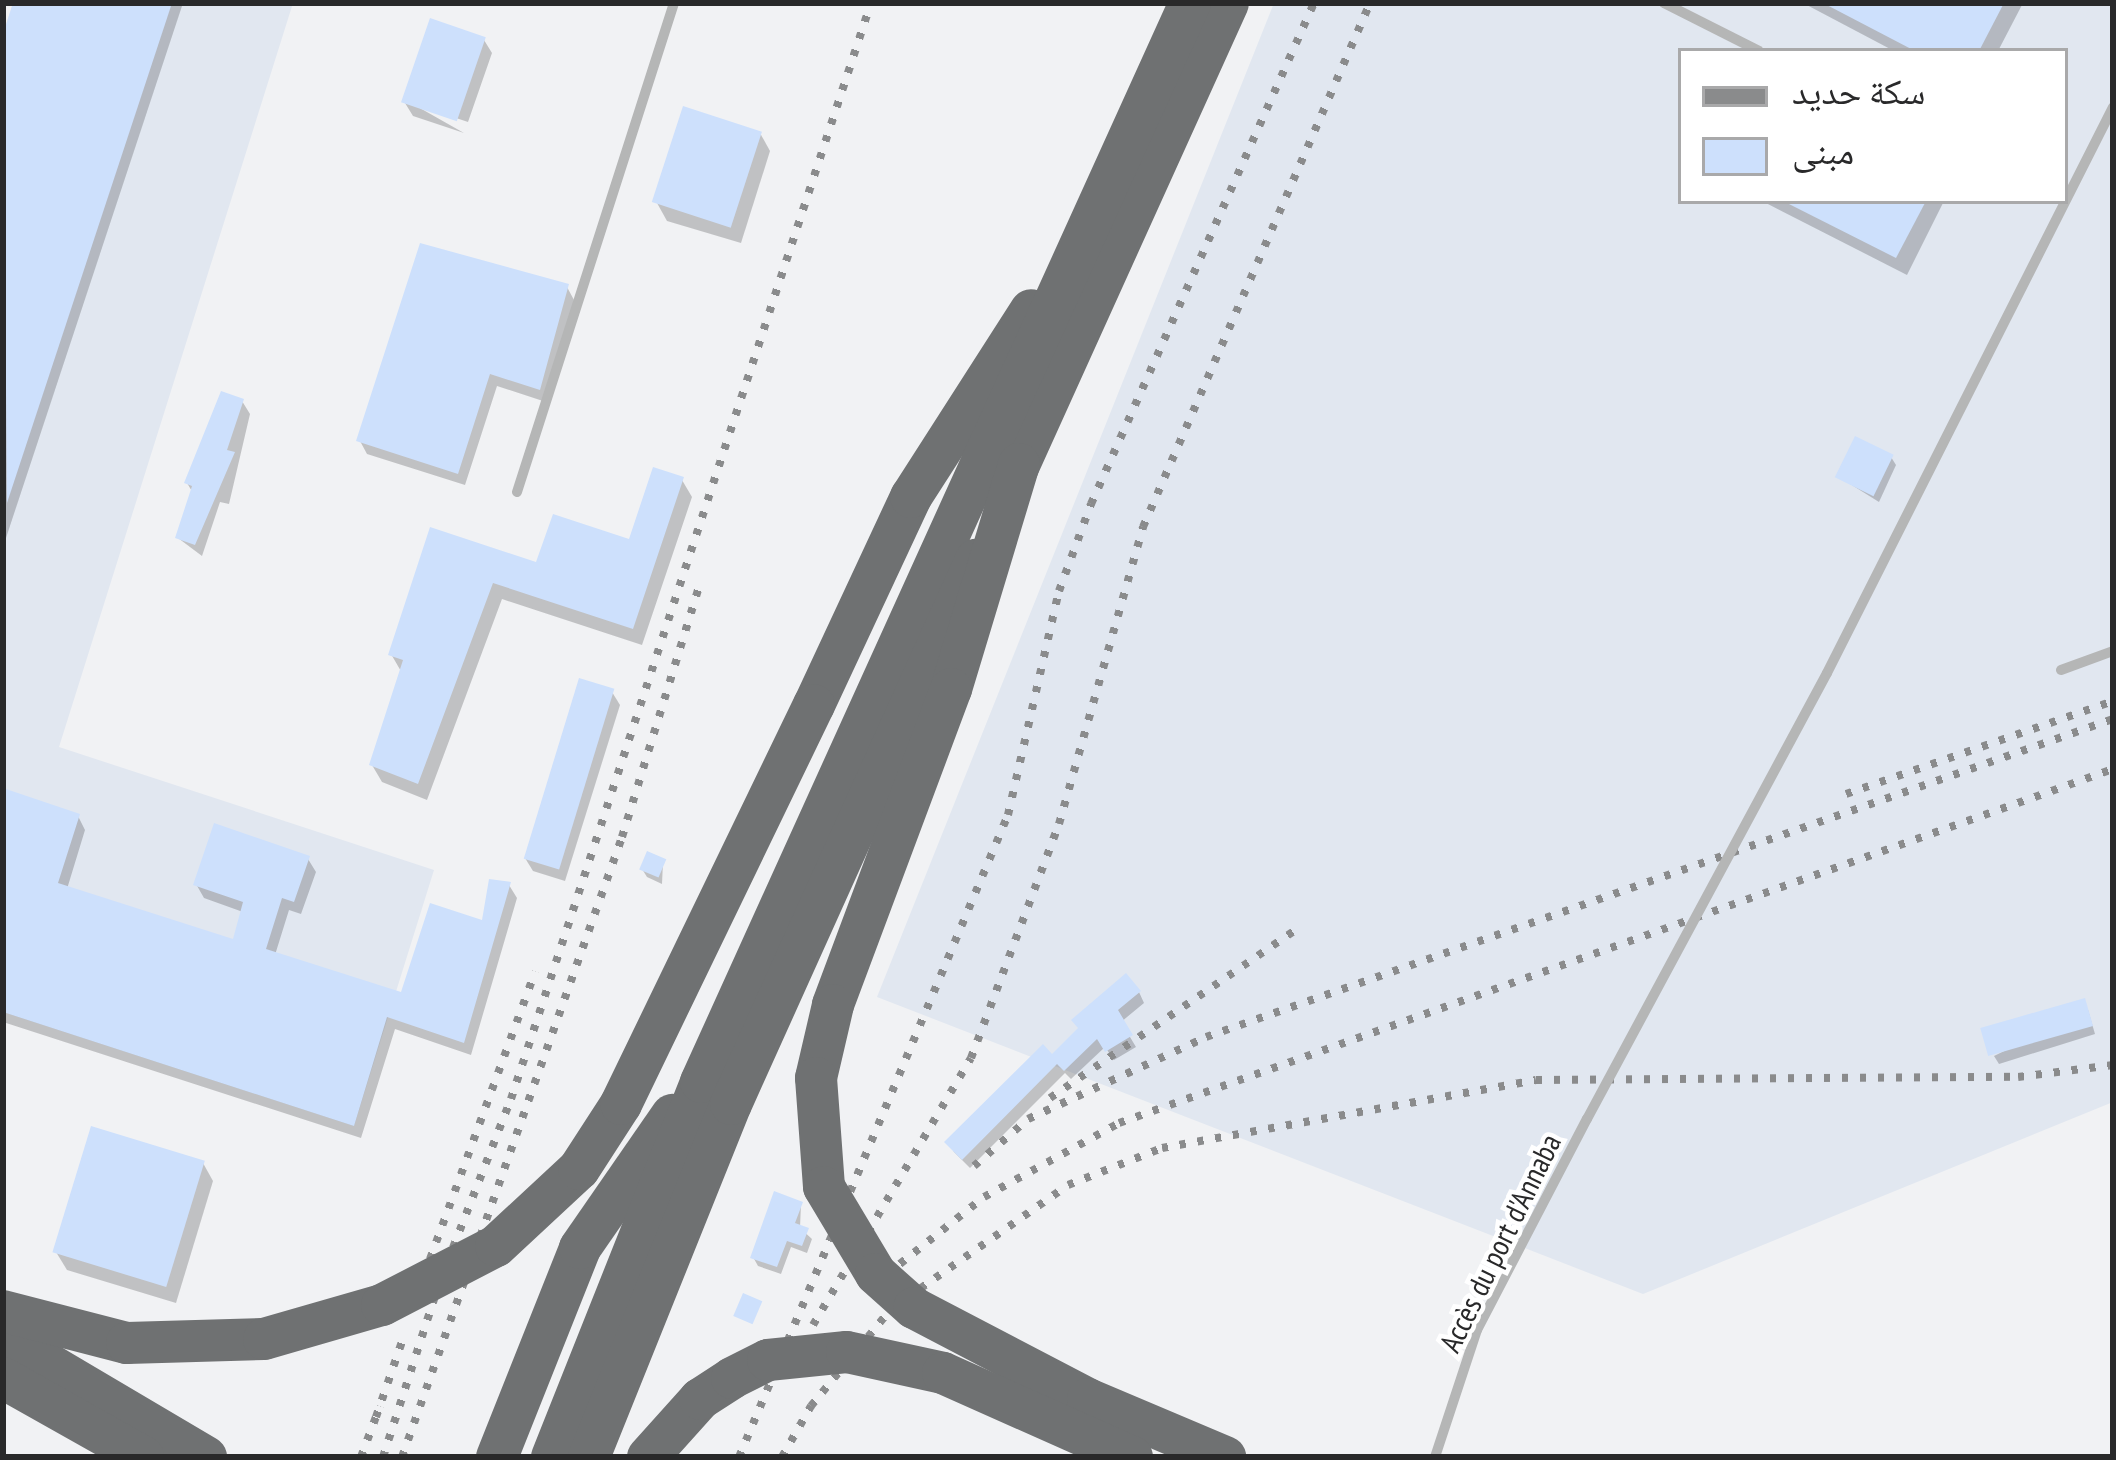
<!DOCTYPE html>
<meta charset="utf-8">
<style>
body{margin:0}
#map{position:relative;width:2116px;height:1460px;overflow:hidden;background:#f1f2f4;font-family:"PT Sans Narrow","Noto Naskh Arabic",sans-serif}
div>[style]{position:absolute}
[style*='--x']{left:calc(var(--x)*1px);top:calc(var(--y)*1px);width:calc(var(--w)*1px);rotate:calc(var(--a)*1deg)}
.built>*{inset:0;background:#e1e7f0}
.shadow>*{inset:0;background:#0003}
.building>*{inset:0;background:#cde0fc;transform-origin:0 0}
.lane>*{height:10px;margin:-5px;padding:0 5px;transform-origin:5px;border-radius:5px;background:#b5b6b6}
.highway>*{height:42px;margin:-21px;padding:0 21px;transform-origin:21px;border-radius:21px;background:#6f7172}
.rail>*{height:8px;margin-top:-4px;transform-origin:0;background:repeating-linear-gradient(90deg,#8a8b8c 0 6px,transparent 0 18px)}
.lane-bridge>*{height:10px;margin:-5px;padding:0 5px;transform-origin:5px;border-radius:5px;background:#b5b6b6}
.highway-bridge>*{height:42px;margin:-21px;padding:0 21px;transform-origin:21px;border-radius:21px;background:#6f7172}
span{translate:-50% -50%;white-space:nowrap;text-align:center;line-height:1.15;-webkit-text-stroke:9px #fff;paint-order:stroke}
.street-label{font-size:30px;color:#29292a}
.frame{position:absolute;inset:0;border:6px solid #29292a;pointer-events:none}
.legend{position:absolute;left:1678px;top:48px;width:390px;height:156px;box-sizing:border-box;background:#fff;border:3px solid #a9a9aa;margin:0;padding:15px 21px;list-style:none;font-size:36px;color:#29292a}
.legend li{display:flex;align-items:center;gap:24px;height:60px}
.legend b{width:60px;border:3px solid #a9a9aa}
</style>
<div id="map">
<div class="built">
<i style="clip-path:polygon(13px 3px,293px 3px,59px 747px,434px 870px,354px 1126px,3px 1012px,3px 34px)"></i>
<i style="clip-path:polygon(evenodd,1274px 3px,2113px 3px,2113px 1102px,1643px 1294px,877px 997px,1274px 3px,1681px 51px,2065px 51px,2065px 201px,1681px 201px,1681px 51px)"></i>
</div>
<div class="shadow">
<i style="clip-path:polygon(16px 3px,183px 3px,3px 547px,3px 43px)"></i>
<i style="clip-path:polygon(1803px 3px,2023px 3px,1998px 51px,1894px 51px)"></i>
<i style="clip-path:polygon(484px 40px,492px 53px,468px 122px,411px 103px,464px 133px,413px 116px,405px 103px)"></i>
<i style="clip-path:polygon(760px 133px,770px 151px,741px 243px,667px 221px,657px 203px)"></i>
<i style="clip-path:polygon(1762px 201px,1944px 201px,1907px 275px)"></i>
<i style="clip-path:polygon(567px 287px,574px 300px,546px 402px,497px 386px,465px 485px,367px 454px,360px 441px)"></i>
<i style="clip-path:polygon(242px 401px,250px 414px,229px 504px,220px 502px,202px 556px,178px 538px,193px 493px,187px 483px)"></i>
<i style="clip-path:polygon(1891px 457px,1896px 465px,1879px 502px,1839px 477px)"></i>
<i style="clip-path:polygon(682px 480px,692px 497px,642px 645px,502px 599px,427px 800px,382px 782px,372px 765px,402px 673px,391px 654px,432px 530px,538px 566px,631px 543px)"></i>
<i style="clip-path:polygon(612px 692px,620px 705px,565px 881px,533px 871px,525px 858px)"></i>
<i style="clip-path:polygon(3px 791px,78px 816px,85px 830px,67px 889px,235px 942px,243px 912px,204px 898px,196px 884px,308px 859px,316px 872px,301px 914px,289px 910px,275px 955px,403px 996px,485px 924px,509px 885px,517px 898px,471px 1055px,395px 1029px,361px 1138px,3px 1022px)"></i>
<i style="clip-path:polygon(663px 862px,662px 884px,647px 877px,642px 869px)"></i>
<i style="clip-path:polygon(1139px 992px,1144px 1003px,1121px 1022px,1136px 1047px,1114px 1060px,1105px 1047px,1071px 1079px,1065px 1073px,970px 1168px,954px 1152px,948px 1142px)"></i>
<i style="clip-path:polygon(2088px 1010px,2095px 1034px,1999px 1064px,1994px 1056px)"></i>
<i style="clip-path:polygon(203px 1163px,213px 1181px,176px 1303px,67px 1270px,56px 1252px)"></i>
<i style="clip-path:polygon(801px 1204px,800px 1228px,812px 1239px,807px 1253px,791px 1247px,781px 1274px,758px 1266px,753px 1257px)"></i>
</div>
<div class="building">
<i style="clip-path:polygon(13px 3px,172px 3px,7px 503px,3px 34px)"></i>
<i style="clip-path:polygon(1823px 3px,2004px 3px,1979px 51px,1915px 51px)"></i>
<i style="left:430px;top:18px;width:59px;height:89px;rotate:19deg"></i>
<i style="left:683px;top:106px;width:83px;height:101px;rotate:18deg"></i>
<i style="clip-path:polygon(1783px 201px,1926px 201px,1896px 258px)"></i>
<i style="clip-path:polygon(420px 243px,569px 284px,540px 390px,490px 374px,458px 474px,356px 441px)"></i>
<i style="clip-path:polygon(221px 391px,244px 399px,227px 450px,235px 452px,195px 545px,175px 538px,192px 486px,184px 483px)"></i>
<i style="left:1855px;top:436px;width:43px;height:46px;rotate:26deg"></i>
<i style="clip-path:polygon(653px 467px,684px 477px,633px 629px,493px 583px,418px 784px,369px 765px,403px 660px,388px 655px,430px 527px,536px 562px,553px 514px,629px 539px)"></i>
<i style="left:579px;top:678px;width:37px;height:189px;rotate:17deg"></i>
<i style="clip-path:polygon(3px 788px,80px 814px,58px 883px,233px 939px,243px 902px,193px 885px,214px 823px,310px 856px,294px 902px,282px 898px,266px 949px,401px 992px,430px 903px,482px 920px,489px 879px,511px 882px,464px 1043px,387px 1017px,354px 1126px,3px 1012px)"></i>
<i style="left:647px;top:851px;width:21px;height:20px;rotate:23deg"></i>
<i style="clip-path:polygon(1126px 973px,1141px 991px,1118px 1010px,1133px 1035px,1105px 1052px,1097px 1039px,1064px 1071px,1057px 1064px,962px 1160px,944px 1142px,1043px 1044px,1052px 1054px,1078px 1028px,1071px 1020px)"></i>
<i style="left:2085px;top:998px;width:29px;height:109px;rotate:74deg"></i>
<i style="left:91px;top:1126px;width:119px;height:132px;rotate:17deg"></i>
<i style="clip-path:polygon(774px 1191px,803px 1202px,795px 1223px,809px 1228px,802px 1246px,787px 1241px,777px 1267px,750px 1258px)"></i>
<i style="left:743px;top:1293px;width:21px;height:25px;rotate:23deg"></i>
</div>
<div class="lane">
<i style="--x:1664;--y:3;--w:106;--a:26.8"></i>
<i style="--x:517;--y:492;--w:514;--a:-72.2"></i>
<i style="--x:2061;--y:670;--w:55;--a:-20.1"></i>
<i style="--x:1827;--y:673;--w:634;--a:-63.19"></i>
<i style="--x:1435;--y:1457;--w:134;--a:-71.7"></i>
<i style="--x:1477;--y:1330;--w:238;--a:-62.5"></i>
</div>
<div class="highway">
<i style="--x:1004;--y:498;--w:543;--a:-65.65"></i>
<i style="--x:814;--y:705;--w:230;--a:-65"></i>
<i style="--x:911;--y:497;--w:222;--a:-57.3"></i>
<i style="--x:3;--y:1337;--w:236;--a:30.6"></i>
<i style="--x:3;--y:1378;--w:161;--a:29.4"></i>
<i style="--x:497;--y:1457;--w:225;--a:-68.3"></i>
<i style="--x:580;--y:1248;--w:162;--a:-55.3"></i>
<i style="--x:552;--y:1457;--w:404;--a:-68.3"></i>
<i style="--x:701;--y:1082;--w:1185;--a:-65.62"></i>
<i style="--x:589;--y:1457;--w:380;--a:-68.1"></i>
<i style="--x:731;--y:1104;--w:597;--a:-65.75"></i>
</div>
<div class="rail">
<i style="--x:1846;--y:794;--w:283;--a:-19.2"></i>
<i style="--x:1050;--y:1098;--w:301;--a:-34.4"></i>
<i style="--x:974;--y:1166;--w:72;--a:-41"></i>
<i style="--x:1028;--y:1119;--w:196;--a:-24.7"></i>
<i style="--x:1206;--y:1037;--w:961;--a:-19.32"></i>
<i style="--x:430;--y:1259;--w:306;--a:-69.9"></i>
<i style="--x:886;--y:1275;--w:125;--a:-38.5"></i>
<i style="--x:984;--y:1197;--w:154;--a:-28.7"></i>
<i style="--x:1119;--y:1123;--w:1055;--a:-19.6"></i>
<i style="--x:813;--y:1325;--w:310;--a:-59.4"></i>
<i style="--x:971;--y:1058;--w:250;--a:-69.4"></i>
<i style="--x:1059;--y:824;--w:309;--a:-74.2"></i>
<i style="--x:1143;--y:527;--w:571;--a:-66.58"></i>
<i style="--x:376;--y:1417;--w:89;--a:-71"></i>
<i style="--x:361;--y:1457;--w:54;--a:-69.6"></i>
<i style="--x:383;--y:1457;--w:185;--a:-72.1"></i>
<i style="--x:440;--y:1281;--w:195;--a:-68.7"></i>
<i style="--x:511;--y:1099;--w:1154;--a:-71.82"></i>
<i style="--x:402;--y:1457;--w:658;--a:-70.46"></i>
<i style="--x:622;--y:837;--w:266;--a:-72.9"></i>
<i style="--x:739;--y:1457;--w:696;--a:-67.27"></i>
<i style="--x:1008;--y:815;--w:230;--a:-77.2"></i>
<i style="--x:1059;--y:591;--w:93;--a:-69.8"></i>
<i style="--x:1091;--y:504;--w:548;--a:-66.01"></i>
<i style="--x:782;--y:1457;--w:59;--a:-60.4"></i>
<i style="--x:811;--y:1406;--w:126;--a:-50.5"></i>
<i style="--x:891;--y:1309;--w:216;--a:-35"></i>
<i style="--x:1068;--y:1185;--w:101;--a:-21.5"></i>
<i style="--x:1162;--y:1148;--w:380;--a:-10.3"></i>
<i style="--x:1536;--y:1080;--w:482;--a:-0.4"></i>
<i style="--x:2018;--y:1077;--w:96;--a:-7.2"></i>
</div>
<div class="lane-bridge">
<i style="--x:1587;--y:1119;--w:506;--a:-61.71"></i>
</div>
<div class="highway-bridge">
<i style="--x:1019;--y:464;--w:235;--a:106.8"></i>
<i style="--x:951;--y:689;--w:337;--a:110.5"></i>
<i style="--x:833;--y:1005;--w:75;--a:103.1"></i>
<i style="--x:816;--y:1078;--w:109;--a:85.8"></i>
<i style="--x:824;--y:1187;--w:101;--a:59.1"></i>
<i style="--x:876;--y:1274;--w:51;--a:41.8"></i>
<i style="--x:914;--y:1308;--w:196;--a:27.6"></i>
<i style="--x:1088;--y:1399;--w:149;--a:22.9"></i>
<i style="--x:3;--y:1311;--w:128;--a:14.5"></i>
<i style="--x:127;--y:1343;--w:137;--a:-1.7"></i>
<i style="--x:264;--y:1339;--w:123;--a:-16.1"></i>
<i style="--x:382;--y:1305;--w:128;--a:-27.4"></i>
<i style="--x:496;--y:1246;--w:113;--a:-42.9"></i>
<i style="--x:579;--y:1169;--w:77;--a:-57.1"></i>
<i style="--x:621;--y:1104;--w:443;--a:-64.2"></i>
<i style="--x:648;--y:1457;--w:78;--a:-48.1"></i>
<i style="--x:700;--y:1399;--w:38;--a:-33"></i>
<i style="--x:732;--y:1378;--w:40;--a:-26.6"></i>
<i style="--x:768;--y:1360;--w:79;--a:-5.8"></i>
<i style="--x:847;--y:1352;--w:98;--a:12.3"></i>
<i style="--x:943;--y:1373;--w:207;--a:24"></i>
</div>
<div class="street-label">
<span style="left:1500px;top:1243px;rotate:-64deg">Accès du port d'Annaba</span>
</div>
<div class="frame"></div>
<ul class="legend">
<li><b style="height:15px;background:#8a8b8c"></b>سكة حديد</li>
<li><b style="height:33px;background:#cde0fc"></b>مبنى</li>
</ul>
</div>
